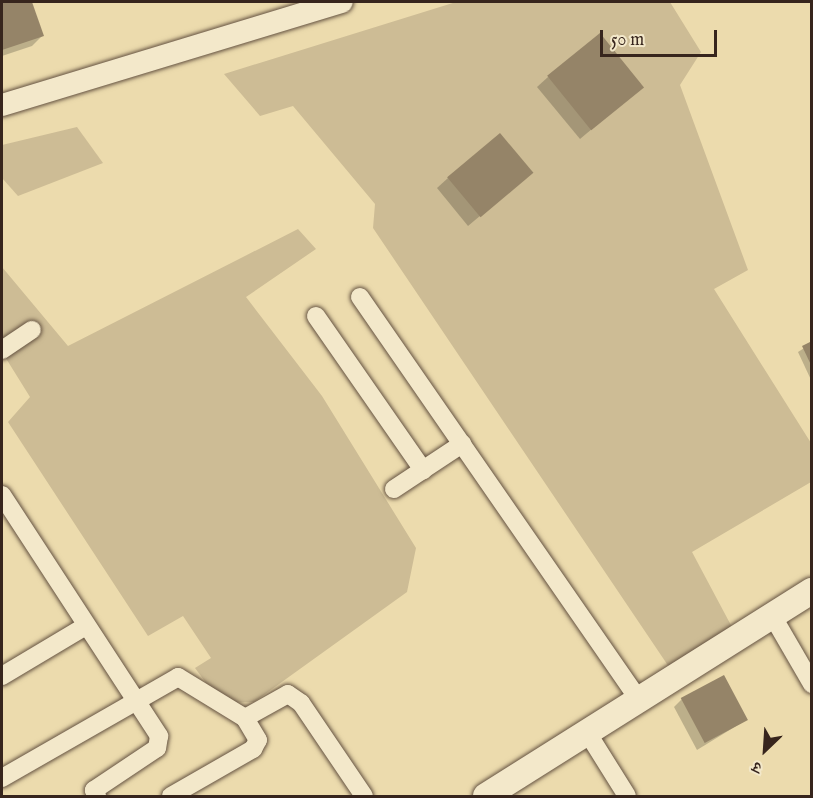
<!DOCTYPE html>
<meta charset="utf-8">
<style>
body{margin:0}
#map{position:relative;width:813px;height:798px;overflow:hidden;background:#ecdbad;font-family:"IM FELL English","Noto Serif Devanagari",serif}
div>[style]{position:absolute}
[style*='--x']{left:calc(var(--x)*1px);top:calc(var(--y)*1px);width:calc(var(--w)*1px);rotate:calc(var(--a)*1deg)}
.green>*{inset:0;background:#cdbc95}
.shadow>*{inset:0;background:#0003}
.building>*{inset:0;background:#958468;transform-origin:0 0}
.roads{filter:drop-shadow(0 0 2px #645241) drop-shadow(0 0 2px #645241)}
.minor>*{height:18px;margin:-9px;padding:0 9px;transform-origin:9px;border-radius:9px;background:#f3e8ca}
.tertiary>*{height:22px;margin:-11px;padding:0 11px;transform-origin:11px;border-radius:11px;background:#f3e8ca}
.secondary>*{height:26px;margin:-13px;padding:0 13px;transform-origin:13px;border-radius:13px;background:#f3e8ca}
span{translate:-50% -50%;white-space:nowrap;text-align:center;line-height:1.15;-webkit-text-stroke:6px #f3e8ca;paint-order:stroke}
.frame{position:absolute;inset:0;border:3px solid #37251d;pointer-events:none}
.north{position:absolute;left:735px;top:720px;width:60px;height:60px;-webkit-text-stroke:4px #f3e8ca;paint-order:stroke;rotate:205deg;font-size:16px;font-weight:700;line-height:24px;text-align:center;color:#37251d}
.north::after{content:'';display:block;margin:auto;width:21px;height:27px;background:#37251d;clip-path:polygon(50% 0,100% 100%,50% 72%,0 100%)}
.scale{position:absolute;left:600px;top:30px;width:117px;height:27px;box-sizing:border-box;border:3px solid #37251d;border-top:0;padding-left:8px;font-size:18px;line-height:21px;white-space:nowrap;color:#37251d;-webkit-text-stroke:4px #f3e8ca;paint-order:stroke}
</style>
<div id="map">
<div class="green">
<i style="clip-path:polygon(456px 2px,670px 2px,701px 52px,680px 85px,748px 270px,714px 289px,811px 443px,811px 482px,692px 552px,733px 629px,669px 667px,373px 228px,375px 204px,293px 106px,260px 116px,224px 74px)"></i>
<i style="clip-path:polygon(77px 127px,103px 163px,18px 196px,2px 178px,2px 145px)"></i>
<i style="clip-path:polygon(298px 229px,316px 249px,246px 297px,322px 396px,416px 548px,407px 592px,254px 702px,221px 703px,195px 668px,211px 658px,183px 616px,148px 636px,8px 422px,30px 397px,2px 352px,2px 267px,68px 346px)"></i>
</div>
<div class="shadow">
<i style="clip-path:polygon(2px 2px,31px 2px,42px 36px,32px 46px,2px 56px)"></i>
<i style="clip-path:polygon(548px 77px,642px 87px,580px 139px,537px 87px)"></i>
<i style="clip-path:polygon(531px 173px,468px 226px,437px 188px,448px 178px)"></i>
<i style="clip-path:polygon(812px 343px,812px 382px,798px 352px)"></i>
<i style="clip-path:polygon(682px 699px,746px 720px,697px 750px,674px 707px)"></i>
</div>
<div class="building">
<i style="clip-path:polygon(2px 2px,32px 2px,44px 36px,2px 50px)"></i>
<i style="left:600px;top:33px;width:70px;height:68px;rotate:51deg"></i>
<i style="left:500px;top:133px;width:52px;height:69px;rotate:50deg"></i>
<i style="clip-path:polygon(812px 341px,812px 367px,802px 346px)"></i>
<i style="left:724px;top:675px;width:51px;height:49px;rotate:62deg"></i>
</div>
<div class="roads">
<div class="minor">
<i style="--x:360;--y:297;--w:489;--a:55.3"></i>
<i style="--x:316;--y:316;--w:188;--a:55.2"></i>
<i style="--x:2;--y:350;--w:36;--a:-34"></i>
<i style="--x:394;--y:489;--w:82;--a:-33.5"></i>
<i style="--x:2;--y:495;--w:288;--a:56.9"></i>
<i style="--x:159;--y:736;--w:12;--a:99"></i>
<i style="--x:157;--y:748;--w:76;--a:146.3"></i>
<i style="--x:94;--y:790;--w:7;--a:63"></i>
<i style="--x:772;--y:615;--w:80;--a:59.9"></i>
<i style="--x:2;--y:676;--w:98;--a:-30.8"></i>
<i style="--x:587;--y:732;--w:75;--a:58"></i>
<i style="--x:2;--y:778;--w:203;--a:-29.8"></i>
<i style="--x:178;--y:677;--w:79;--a:31.5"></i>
<i style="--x:171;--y:796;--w:95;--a:-29.8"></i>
<i style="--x:253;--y:749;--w:10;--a:-61"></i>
<i style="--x:258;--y:740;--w:26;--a:-121"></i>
<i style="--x:245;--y:718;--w:49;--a:-29.2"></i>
<i style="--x:288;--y:694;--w:16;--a:35"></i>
<i style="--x:301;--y:703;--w:112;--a:55.9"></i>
</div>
<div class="tertiary">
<i style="--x:2;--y:105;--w:355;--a:-16.9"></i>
</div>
<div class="secondary">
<i style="--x:486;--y:796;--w:385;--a:-32.2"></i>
</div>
</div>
<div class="frame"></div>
<div class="north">उ</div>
<div class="scale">50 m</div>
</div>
